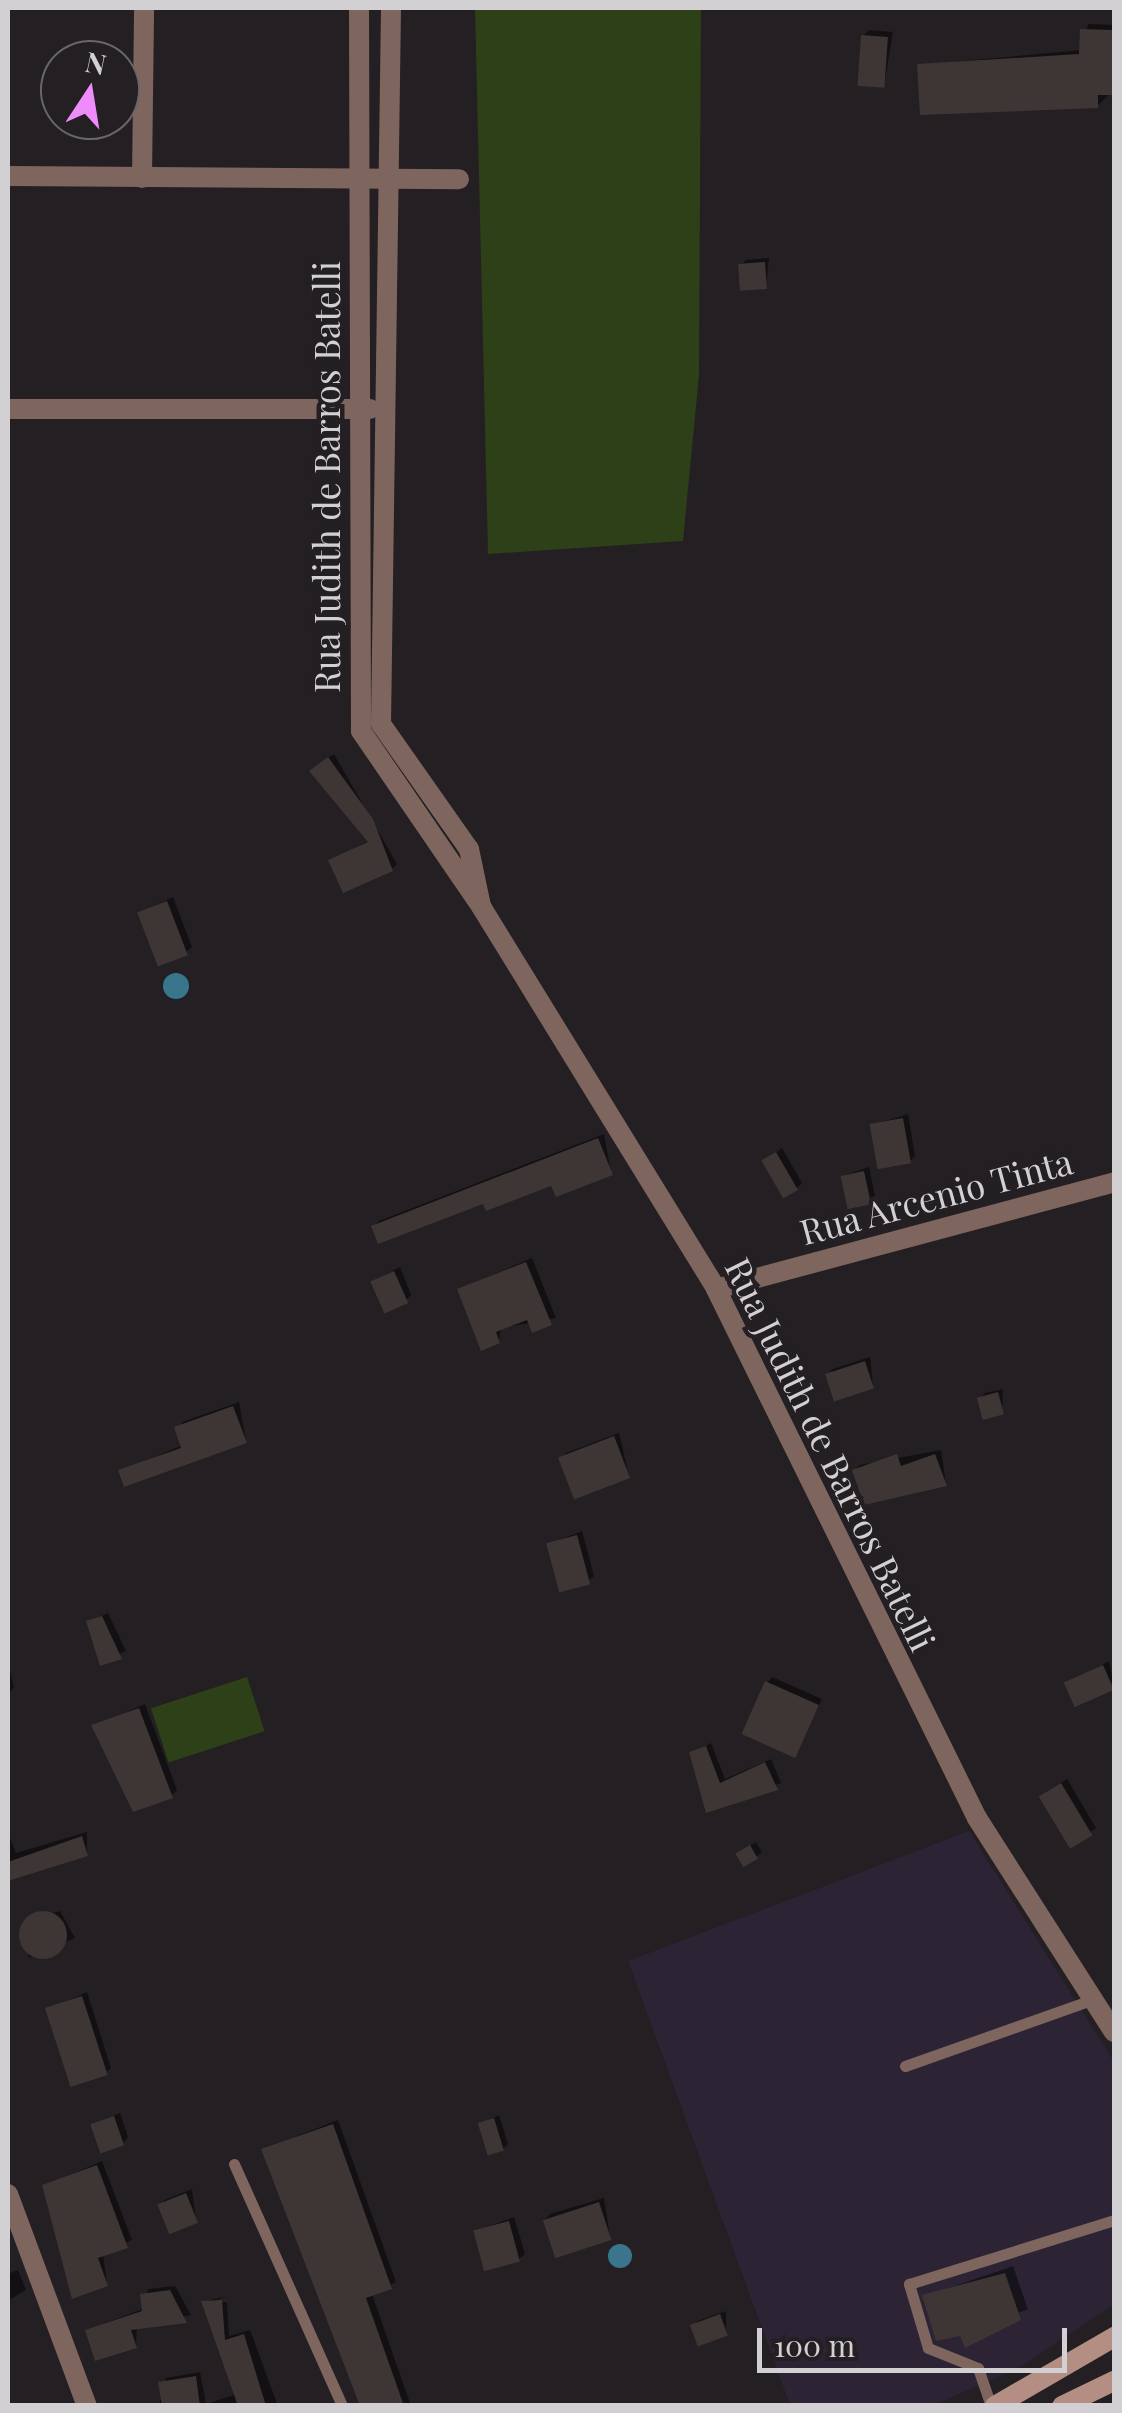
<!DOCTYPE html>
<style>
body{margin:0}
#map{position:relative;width:1122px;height:2413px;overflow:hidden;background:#231f23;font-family:"Playfair Display",serif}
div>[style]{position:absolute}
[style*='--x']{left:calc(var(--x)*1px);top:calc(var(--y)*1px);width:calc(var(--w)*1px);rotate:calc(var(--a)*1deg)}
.industrial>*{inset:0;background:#2c2434}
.green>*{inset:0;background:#2d4017;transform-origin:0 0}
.water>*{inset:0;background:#39768e}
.round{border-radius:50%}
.shadow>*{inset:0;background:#0007;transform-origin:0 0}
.building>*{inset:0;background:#3d3635;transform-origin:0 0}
.lane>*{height:11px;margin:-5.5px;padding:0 5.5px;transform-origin:5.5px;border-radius:5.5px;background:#7e665f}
.street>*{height:20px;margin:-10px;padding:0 10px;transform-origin:10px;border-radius:10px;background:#7e665f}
.secondary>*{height:20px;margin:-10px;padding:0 10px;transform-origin:10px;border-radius:10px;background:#b48e83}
span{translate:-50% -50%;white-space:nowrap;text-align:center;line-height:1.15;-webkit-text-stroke:9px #231f23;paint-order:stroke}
.street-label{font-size:35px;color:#d3d0d3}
.frame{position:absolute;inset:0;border:10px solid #d3d0d3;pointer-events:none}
.north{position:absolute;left:40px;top:40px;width:100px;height:100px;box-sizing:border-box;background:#231f23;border:2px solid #696669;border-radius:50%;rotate:12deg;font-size:28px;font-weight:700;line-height:40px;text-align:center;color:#d3d0d3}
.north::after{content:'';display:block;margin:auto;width:35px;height:45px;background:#ed8cfa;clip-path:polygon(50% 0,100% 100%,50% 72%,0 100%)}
.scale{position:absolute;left:757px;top:2328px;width:310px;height:45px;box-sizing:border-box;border:5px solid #d3d0d3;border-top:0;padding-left:12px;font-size:30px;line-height:35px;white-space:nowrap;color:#d3d0d3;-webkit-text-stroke:8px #231f23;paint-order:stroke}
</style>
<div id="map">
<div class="industrial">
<i style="clip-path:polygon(969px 1831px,1114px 2062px,1114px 2304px,1020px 2367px,934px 2405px,790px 2405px,628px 1961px)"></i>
</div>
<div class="green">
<i style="clip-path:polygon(475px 8px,701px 8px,699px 375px,683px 541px,488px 554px)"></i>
<i style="left:247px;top:1677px;width:57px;height:101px;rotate:72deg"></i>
</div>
<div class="water">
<i class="round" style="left:163px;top:973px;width:26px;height:26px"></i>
<i class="round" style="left:608px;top:2244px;width:24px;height:24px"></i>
</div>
<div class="shadow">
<i style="clip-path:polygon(1088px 24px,1114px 25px,1114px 90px,1097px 106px,919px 65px,1082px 50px)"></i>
<i style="clip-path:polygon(869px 30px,893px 32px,884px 86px,863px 36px)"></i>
<i style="clip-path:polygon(769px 258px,766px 287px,741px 266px,746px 260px)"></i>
<i style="clip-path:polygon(334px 754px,397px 864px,392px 869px,331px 861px,370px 840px,317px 766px)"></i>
<i style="clip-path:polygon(173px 897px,192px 947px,186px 952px,140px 913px)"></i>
<i style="clip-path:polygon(908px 1114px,915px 1156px,910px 1161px,873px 1125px)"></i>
<i style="clip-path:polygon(604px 1134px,611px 1173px,374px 1226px,379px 1221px)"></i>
<i style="clip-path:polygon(782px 1148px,802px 1183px,797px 1188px,764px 1161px)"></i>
<i style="clip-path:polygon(869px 1167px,875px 1196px,869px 1202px,842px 1176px)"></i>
<i style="clip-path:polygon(532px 1258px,556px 1318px,501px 1328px,499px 1341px,460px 1289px)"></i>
<i style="clip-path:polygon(400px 1267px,411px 1295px,406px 1300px,373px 1281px)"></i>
<i style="clip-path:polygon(870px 1357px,873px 1387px,828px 1374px,833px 1369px)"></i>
<i style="clip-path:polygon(1003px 1389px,1002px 1412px,980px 1399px,985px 1393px)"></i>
<i style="clip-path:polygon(239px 1402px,246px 1441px,121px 1471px,183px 1445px,182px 1422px)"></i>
<i style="clip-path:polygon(619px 1433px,629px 1476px,561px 1458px,566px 1453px)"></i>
<i style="clip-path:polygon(941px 1450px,946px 1484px,854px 1471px,860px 1465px)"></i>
<i style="clip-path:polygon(582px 1531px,594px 1576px,588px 1581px,549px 1544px)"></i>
<i style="clip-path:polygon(108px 1613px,126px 1651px,101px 1662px,89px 1622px)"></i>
<i style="clip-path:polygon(1109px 1661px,1114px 1687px,1078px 1706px,1067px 1685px)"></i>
<i style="clip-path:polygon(8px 1662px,14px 1688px,8px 1693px)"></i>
<i style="clip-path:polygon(772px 1677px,822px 1699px,795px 1755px,767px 1683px)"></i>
<i style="clip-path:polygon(145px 1704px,177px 1790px,171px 1796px,94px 1726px)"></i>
<i style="clip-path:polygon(711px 1743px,725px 1779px,771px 1759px,781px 1783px,708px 1810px,692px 1753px)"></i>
<i style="clip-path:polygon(1067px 1779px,1096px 1828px,1070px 1845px,1046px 1792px)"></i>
<i style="clip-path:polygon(87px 1832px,87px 1854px,8px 1879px,8px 1833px,16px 1853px)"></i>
<i style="clip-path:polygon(756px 1842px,762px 1852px,756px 1857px,745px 1849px)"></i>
<i style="clip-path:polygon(60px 1911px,75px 1938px,29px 1958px,23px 1922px)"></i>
<i style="clip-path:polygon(87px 1992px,111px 2068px,105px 2073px,48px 2010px)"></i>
<i style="clip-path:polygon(120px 2113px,128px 2137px,123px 2143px,94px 2125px)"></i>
<i style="clip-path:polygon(499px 2115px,508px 2144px,503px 2149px,481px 2124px)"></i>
<i style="clip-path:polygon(338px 2120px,396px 2282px,372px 2294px,411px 2406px,361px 2406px,264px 2149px)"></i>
<i style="clip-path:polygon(102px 2161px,132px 2240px,103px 2253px,107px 2284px,45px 2186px)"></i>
<i style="clip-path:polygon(192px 2189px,196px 2221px,160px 2205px,165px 2200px)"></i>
<i style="clip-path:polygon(604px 2198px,610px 2238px,545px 2220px,550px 2214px)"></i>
<i style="clip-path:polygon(514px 2217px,525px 2254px,519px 2259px,476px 2231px)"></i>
<i style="left:1013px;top:2266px;width:46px;height:93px;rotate:71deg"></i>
<i style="clip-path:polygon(18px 2270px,26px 2290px,9px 2300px,8px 2314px,8px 2274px)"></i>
<i style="clip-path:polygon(175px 2286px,191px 2315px,137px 2326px,136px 2346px,87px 2330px,145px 2308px,148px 2289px)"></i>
<i style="clip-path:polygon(226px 2296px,208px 2304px,227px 2302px,229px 2336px,250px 2330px,278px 2406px,159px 2406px,166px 2378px,200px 2372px,206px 2404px,237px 2394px,204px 2302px)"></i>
<i style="clip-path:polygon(726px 2311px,726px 2334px,693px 2326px,698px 2321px)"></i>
</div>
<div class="building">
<i style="clip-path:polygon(1080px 29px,1114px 30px,1113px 95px,1098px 95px,1098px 108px,920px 115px,917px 64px,1079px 54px)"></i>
<i style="left:861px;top:35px;width:27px;height:51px;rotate:4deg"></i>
<i style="left:765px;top:262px;width:27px;height:27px;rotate:86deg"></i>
<i style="clip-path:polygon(328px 757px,373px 819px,393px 871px,343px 893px,328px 860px,368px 842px,309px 771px)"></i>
<i style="left:167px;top:901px;width:58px;height:32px;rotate:69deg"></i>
<i style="left:903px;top:1118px;width:46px;height:34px;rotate:80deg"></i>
<i style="clip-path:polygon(598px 1138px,613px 1175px,556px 1197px,551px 1186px,486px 1211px,483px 1204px,378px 1244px,371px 1226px)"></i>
<i style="left:776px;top:1152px;width:44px;height:17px;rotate:60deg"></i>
<i style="left:864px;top:1171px;width:34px;height:24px;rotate:78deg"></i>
<i style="clip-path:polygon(526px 1262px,552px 1325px,532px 1333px,527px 1320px,496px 1332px,500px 1343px,481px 1351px,457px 1289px)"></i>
<i style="left:394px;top:1271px;width:35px;height:26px;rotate:66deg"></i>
<i style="left:865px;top:1361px;width:29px;height:42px;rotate:72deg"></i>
<i style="left:998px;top:1392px;width:23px;height:22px;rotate:75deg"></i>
<i style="clip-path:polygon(233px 1406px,247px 1443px,124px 1487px,118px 1470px,181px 1448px,174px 1427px)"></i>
<i style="left:614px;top:1436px;width:45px;height:60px;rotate:69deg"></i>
<i style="clip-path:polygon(897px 1454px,901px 1466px,935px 1454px,947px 1486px,864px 1505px,852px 1470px)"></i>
<i style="left:577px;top:1535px;width:51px;height:32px;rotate:75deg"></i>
<i style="clip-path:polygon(102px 1616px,122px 1659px,100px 1666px,86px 1621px)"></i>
<i style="left:1103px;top:1665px;width:27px;height:43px;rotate:66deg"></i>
<i style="left:765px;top:1681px;width:59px;height:58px;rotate:24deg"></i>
<i style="clip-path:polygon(139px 1708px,173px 1798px,133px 1812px,91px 1725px)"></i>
<i style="clip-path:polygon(706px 1746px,720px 1783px,765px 1762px,778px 1790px,706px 1813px,689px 1752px)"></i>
<i style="left:1061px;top:1783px;width:61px;height:26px;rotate:59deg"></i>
<i style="clip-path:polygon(82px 1836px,88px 1856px,8px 1881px,8px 1862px)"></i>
<i style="left:750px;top:1845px;width:16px;height:17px;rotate:60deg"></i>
<i class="round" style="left:19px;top:1911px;width:48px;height:48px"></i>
<i style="left:82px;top:1996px;width:83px;height:39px;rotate:72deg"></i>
<i style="left:114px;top:2116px;width:31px;height:25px;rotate:71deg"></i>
<i style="left:494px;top:2118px;width:34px;height:17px;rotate:73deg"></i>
<i style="clip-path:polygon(333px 2124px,392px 2289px,366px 2298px,404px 2406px,360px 2406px,261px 2149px)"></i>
<i style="clip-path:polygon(97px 2165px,128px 2248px,98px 2258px,108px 2286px,72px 2299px,42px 2185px)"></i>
<i style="left:186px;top:2193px;width:32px;height:31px;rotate:68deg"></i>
<i style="left:599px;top:2202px;width:40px;height:59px;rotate:72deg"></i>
<i style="left:509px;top:2221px;width:42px;height:37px;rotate:75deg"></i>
<i style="clip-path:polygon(1005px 2273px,1021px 2320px,965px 2348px,960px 2336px,936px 2341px,922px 2295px)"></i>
<i style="clip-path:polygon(170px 2290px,187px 2323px,131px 2330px,137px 2348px,95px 2361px,85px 2330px,142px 2311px,140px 2294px)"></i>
<i style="clip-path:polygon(222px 2300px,225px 2340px,244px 2334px,266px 2406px,238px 2406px,201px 2301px)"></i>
<i style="left:720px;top:2314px;width:23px;height:32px;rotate:70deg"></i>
<i style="clip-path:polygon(196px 2376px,200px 2406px,162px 2406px,158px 2382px)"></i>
</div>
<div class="lane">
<i style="--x:905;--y:2066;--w:201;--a:-19.5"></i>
<i style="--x:234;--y:2164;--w:265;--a:65.9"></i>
<i style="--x:991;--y:2406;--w:40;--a:-108.9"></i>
<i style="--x:978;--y:2368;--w:54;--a:-158.2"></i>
<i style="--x:928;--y:2348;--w:67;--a:-106.5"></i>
<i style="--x:909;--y:2284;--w:215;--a:-17.3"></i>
</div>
<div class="street">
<i style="--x:359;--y:8;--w:723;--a:89.84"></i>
<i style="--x:361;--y:731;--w:214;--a:55.6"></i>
<i style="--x:482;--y:908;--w:447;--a:58.4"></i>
<i style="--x:716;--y:1289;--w:590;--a:63.74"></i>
<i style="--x:977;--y:1818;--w:254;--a:57.4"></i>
<i style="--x:391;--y:8;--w:716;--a:90.8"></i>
<i style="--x:381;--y:724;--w:153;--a:54.9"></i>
<i style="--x:469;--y:849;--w:58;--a:78.1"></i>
<i style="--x:8;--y:176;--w:451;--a:0.4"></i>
<i style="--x:142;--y:178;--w:170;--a:-89.3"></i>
<i style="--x:8;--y:409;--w:362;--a:0"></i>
<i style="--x:716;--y:1289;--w:412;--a:-15"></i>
<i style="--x:8;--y:2194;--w:226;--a:69.6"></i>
</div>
<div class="secondary">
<i style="--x:995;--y:2406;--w:138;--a:-30.1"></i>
<i style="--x:1062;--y:2406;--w:58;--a:-25.7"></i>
</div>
<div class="street-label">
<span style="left:326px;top:477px;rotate:-90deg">Rua Judith de Barros Batelli</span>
<span style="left:936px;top:1196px;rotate:-15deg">Rua Arcenio Tinta</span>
<span style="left:831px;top:1454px;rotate:64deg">Rua Judith de Barros Batelli</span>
</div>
<div class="frame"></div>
<div class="north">N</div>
<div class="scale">100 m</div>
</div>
